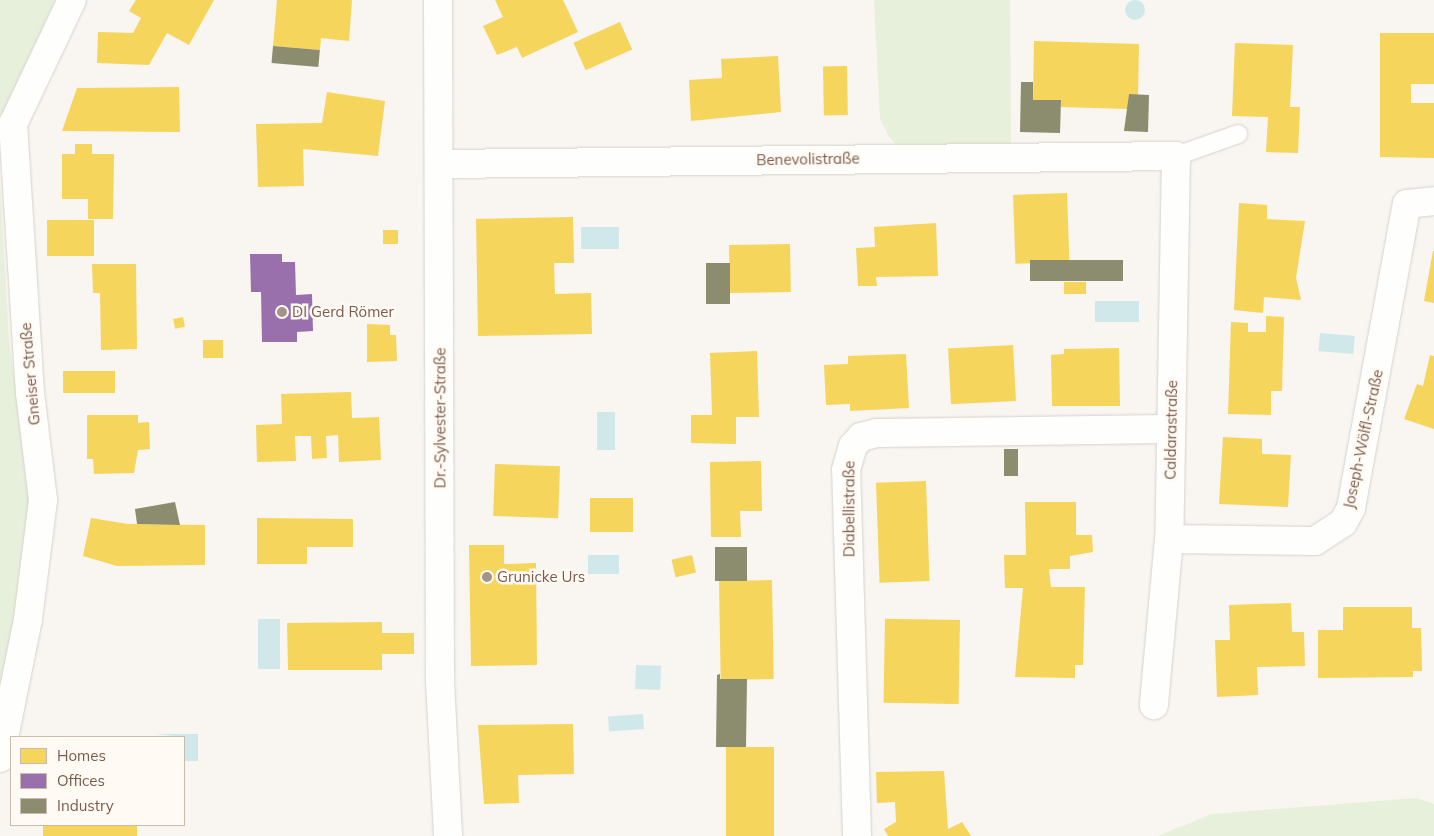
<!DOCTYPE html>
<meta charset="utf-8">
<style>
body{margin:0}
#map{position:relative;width:1434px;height:836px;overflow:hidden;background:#f9f5f0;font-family:Mulish,sans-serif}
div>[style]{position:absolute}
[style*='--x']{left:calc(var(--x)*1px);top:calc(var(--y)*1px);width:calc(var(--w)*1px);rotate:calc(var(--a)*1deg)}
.green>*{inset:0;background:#e7f0db}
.water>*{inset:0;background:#d0e8ea;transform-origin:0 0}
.round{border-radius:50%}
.homes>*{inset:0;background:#f6d55c;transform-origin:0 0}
.offices>*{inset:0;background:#9970ab}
.industry>*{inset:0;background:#8c8c6e;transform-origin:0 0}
.roads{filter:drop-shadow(0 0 1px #d7d1cb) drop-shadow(0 0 1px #d7d1cb)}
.lane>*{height:18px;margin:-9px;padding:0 9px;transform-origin:9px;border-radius:9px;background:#fefefd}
.street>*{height:28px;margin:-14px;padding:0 14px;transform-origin:14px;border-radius:14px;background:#fefefd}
.dots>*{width:14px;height:14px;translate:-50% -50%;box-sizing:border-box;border:2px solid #fffaf3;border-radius:50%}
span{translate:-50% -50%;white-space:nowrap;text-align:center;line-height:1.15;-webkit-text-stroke:5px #fffaf3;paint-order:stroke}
.street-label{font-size:15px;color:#7a5c4d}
.poi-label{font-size:15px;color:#7a5c4d}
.left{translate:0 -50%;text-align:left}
.legend{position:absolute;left:10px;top:736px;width:175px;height:90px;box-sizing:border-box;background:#fffaf3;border:1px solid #cabbb1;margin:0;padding:6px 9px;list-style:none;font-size:15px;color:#7a5c4d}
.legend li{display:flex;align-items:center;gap:10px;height:25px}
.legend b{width:25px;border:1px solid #cabbb1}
</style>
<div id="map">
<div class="green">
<i style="clip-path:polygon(0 0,55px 0,0 122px)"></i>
<i style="clip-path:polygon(874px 0,1010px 0,1011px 147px,903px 151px,889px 137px,880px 118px)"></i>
<i style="clip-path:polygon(0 182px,9px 340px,34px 523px,0 724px)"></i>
<i style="clip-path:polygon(1417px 798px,1434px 804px,1434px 836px,1158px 836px,1212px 814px)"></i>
</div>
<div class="water">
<i class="round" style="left:1125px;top:0;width:20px;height:20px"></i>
<i style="left:581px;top:227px;width:38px;height:22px"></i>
<i style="left:1095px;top:301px;width:44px;height:21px"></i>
<i style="left:1320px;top:333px;width:35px;height:18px;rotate:5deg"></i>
<i style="left:597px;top:412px;width:18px;height:38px"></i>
<i style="left:619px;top:555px;width:19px;height:31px;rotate:90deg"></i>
<i style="left:280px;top:619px;width:50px;height:22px;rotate:90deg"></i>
<i style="left:636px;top:665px;width:25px;height:24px;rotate:2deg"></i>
<i style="left:643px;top:714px;width:15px;height:35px;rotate:86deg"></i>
<i style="clip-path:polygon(155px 734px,198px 734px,198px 761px,184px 761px,184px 737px)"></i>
</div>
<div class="homes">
<i style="clip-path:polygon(136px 0,214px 0,189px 45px,167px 33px,149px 65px,97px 63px,98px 32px,133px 33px,141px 18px,129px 11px)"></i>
<i style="clip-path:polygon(277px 0,352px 0,349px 41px,321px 38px,320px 50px,273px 46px)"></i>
<i style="clip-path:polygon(495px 0,563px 0,578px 32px,522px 58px,517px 47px,497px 55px,483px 26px,503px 17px)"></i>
<i style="left:620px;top:22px;width:30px;height:51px;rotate:66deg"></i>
<i style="clip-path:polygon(1380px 33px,1434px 33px,1434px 84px,1411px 84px,1411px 103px,1434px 103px,1434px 158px,1380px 157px)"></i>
<i style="clip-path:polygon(1034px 41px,1139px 44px,1138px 95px,1129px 94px,1128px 109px,1061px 107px,1061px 100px,1033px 100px)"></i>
<i style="clip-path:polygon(1235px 43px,1293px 45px,1290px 107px,1300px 107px,1298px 153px,1266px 152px,1268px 117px,1232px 116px)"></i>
<i style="clip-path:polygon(778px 56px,781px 112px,691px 121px,689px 80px,722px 78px,721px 59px)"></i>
<i style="left:847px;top:66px;width:49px;height:24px;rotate:89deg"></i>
<i style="clip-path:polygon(179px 87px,180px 132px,62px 131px,77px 88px)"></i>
<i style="clip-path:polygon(327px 92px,385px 101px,378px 156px,303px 149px,304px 186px,258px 187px,256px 124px,322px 123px)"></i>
<i style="clip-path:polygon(75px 144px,92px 144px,92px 154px,114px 154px,113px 219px,88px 219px,88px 199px,62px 199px,62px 154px,75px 154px)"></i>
<i style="left:1067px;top:193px;width:69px;height:54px;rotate:88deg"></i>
<i style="clip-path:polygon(1239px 203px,1267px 205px,1267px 219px,1305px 221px,1296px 278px,1301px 300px,1264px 297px,1263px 313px,1234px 310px)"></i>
<i style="clip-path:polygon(573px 217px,574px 263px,554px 263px,555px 294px,591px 293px,592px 334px,478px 336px,476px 219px)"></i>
<i style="left:47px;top:220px;width:47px;height:36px"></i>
<i style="clip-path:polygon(936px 223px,938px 276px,876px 277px,877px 286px,858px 286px,856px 248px,875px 247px,874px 227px)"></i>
<i style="left:383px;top:230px;width:15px;height:14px"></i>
<i style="left:790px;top:244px;width:48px;height:61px;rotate:89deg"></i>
<i style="clip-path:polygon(1433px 251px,1434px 251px,1434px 303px,1424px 301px)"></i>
<i style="clip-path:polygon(92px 264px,136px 264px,137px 349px,101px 350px,100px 293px,93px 293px)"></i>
<i style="left:1086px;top:282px;width:12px;height:22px;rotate:90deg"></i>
<i style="clip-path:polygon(1266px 316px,1284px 317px,1282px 391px,1271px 391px,1271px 415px,1228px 414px,1231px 322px,1248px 323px,1248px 332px,1266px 332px)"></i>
<i style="left:183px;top:317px;width:10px;height:10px;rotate:79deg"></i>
<i style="clip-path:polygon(367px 324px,390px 325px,390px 335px,396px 335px,397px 361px,367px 362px)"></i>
<i style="left:203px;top:340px;width:20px;height:18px"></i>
<i style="left:1013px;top:345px;width:56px;height:65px;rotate:87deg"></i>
<i style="clip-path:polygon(1119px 348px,1120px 406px,1052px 406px,1051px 355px,1064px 354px,1064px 349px)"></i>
<i style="clip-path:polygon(757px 351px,759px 417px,736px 417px,736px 444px,691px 443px,691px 415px,712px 415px,710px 353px)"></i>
<i style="clip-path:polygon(906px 354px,909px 408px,850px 411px,850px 404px,826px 405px,824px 365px,848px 364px,848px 356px)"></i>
<i style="clip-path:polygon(1430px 355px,1434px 356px,1434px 429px,1404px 419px,1417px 384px,1423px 386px)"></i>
<i style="left:63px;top:371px;width:52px;height:22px"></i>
<i style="clip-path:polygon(351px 392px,352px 418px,379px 417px,381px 460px,339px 462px,338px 435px,326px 436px,327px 458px,312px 459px,311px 436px,295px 436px,296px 461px,257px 462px,256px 425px,282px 424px,281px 394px)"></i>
<i style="clip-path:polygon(87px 415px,138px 415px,138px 423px,149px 422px,150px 449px,138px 450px,134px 473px,94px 474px,93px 459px,87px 459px)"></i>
<i style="clip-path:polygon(1223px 437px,1262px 439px,1262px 454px,1291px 455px,1288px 507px,1219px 504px)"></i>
<i style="clip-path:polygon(761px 461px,762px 511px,740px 511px,741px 537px,711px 537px,710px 462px)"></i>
<i style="left:495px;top:464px;width:65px;height:52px;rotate:2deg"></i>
<i style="left:926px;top:481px;width:100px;height:50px;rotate:88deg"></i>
<i style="left:633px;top:498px;width:34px;height:43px;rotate:90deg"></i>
<i style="clip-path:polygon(1025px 502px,1076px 502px,1076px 535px,1092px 535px,1093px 552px,1070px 556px,1070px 569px,1049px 569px,1051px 587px,1085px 587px,1083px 665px,1075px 665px,1075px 678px,1015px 677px,1023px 588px,1005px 588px,1004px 555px,1026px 555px)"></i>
<i style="clip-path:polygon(91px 518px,128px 524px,205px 525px,205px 565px,117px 566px,83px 556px)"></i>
<i style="clip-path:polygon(257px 518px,353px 519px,353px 547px,307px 547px,307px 564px,257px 564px)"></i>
<i style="clip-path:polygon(469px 545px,504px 545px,504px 564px,536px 563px,537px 665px,471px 666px)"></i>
<i style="left:692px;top:555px;width:18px;height:21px;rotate:77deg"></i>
<i style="left:772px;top:580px;width:99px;height:53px;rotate:89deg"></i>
<i style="clip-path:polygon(1291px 603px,1292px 632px,1304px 632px,1305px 666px,1257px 667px,1258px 695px,1217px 697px,1215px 640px,1230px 640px,1229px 605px)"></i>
<i style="clip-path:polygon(1343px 607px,1412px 607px,1412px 628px,1421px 628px,1422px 671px,1413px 671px,1413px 677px,1318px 678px,1318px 630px,1343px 630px)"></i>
<i style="left:960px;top:620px;width:84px;height:75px;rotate:91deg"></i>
<i style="clip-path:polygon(382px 622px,382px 633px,414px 633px,414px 654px,382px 654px,382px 670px,288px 670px,287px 623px)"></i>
<i style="clip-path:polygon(573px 724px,574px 774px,518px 775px,519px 803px,484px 804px,478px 725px)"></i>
<i style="left:726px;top:747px;width:48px;height:89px"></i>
<i style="clip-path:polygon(944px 771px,948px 829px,962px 822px,971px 836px,888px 836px,884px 829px,896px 822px,895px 802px,877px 803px,876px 772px)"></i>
<i style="left:43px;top:825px;width:94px;height:11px"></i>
</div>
<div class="offices">
<i style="clip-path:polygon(250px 254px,282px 254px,282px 262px,295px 262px,296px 295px,312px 294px,313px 331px,297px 332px,297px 342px,262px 342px,261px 292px,251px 292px)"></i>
</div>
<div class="industry">
<i style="left:273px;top:46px;width:47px;height:17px;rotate:5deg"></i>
<i style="clip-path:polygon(1021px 82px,1033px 82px,1033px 100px,1061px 100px,1060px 133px,1020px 132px)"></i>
<i style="clip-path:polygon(1129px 94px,1149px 95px,1148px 132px,1124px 131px)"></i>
<i style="left:1123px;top:260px;width:21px;height:93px;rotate:90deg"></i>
<i style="left:706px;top:263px;width:24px;height:41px"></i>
<i style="left:1004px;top:449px;width:14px;height:27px"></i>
<i style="clip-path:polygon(175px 502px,180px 525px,137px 524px,135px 509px)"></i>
<i style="left:747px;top:547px;width:34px;height:32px;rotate:90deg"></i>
<i style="clip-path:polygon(720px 674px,720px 679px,747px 679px,746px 747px,716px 747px,717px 675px)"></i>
</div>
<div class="roads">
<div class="lane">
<i style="--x:1176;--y:156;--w:66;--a:-19.5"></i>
</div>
<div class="street">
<i style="--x:438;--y:0;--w:682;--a:89.83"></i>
<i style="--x:440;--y:682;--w:154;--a:87"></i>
<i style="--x:440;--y:164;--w:736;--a:-0.62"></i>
<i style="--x:1176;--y:156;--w:383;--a:91"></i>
<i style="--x:1169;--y:539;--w:167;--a:95.2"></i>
<i style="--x:1169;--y:539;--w:146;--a:0.8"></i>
<i style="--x:1315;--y:541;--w:33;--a:-33"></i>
<i style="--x:1343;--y:523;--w:17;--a:-62"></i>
<i style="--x:1351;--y:508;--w:309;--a:-79.6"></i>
<i style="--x:1407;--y:204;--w:27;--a:-6"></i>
<i style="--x:0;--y:758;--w:142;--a:-78.6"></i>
<i style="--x:28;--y:619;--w:120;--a:-82.8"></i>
<i style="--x:43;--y:500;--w:108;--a:-96.9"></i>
<i style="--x:30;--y:393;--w:270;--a:-93.6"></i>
<i style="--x:13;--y:124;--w:137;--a:-64.6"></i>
<i style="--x:857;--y:836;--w:366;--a:-91.7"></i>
<i style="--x:846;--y:470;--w:25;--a:-74"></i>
<i style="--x:853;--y:446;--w:12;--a:-48"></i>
<i style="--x:861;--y:437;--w:16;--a:-14"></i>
<i style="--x:877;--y:433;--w:293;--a:-0.8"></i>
</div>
</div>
<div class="dots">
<i style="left:282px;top:312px;background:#a69286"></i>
<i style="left:487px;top:577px;background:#a69286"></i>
</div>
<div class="street-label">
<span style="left:808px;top:159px;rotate:-1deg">Benevolistraße</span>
<span style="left:30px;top:374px;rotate:-95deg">Gneiser Straße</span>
<span style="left:440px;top:418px;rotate:-90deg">Dr.-Sylvester-Straße</span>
<span style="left:1171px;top:430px;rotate:-89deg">Caldarastraße</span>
<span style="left:1363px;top:439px;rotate:-78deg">Joseph-Wölfl-Straße</span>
<span style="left:849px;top:509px;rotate:-90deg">Diabellistraße</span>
</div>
<div class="poi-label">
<span class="left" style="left:292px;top:312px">DI Gerd Römer</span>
<span class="left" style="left:497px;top:577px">Grunicke Urs</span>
</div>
<ul class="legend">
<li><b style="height:14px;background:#f6d55c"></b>Homes</li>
<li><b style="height:14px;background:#9970ab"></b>Offices</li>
<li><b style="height:14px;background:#8c8c6e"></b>Industry</li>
</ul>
</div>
